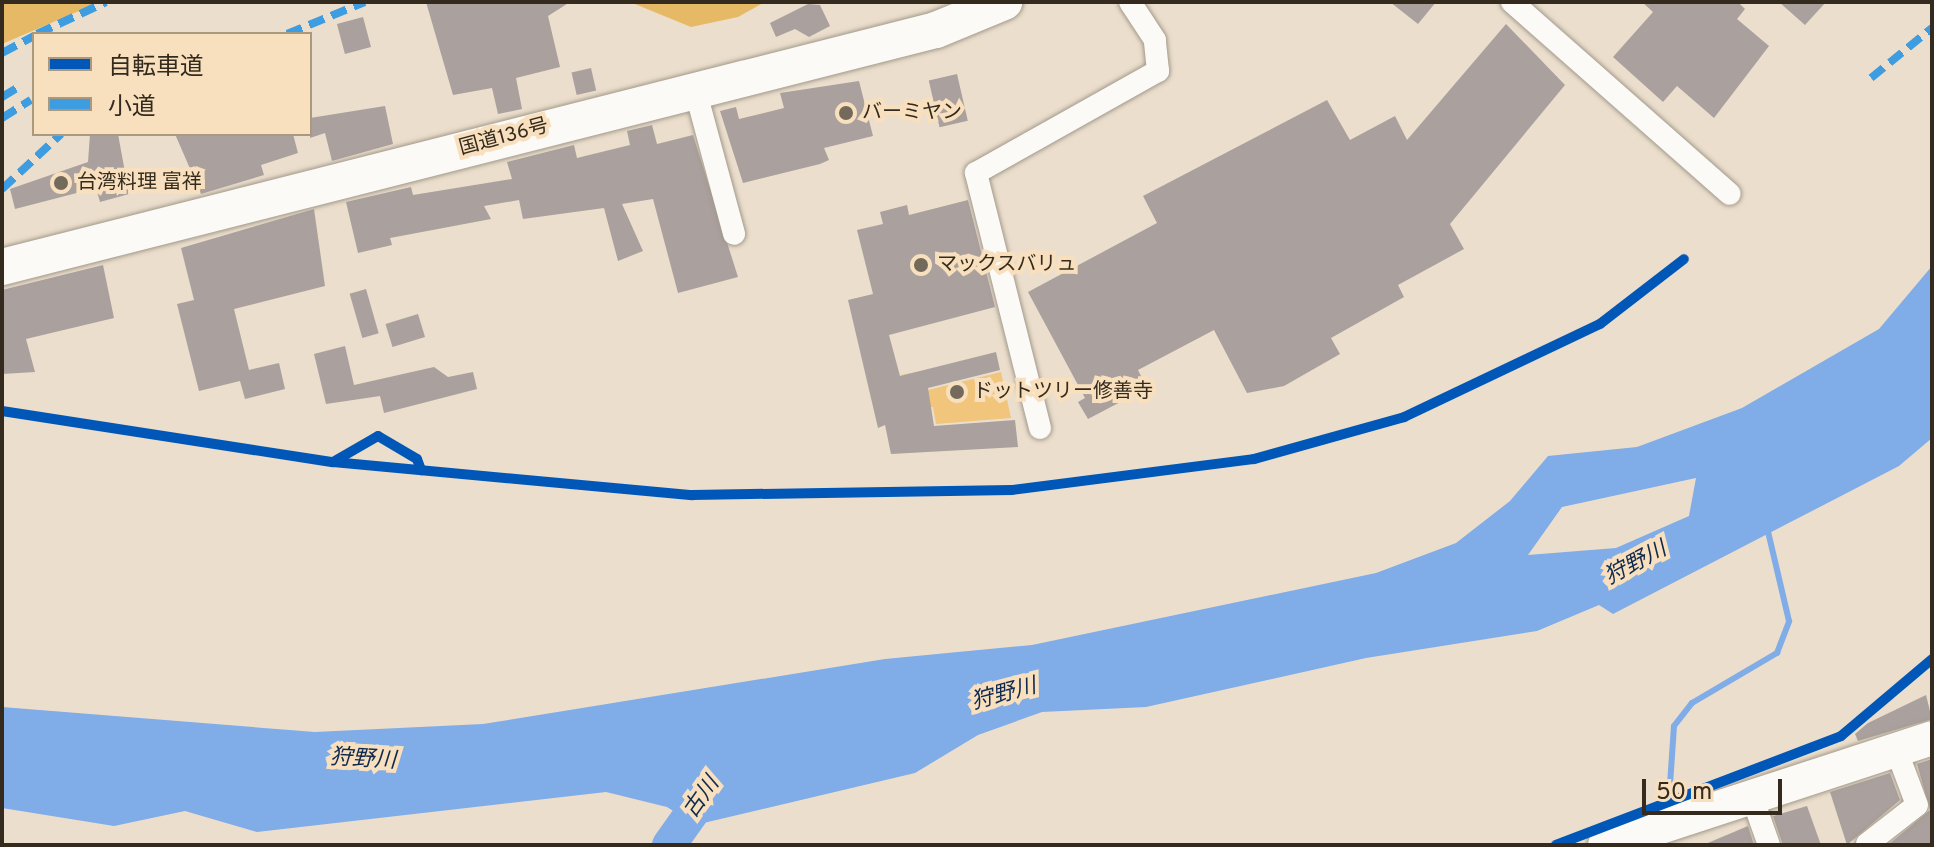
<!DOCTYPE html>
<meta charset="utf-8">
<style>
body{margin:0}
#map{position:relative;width:1934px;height:847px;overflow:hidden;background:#ebdecc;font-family:Overpass,"Noto Sans JP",sans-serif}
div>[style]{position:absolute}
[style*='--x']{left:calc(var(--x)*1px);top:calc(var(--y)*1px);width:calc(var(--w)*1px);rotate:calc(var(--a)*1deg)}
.green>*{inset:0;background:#f1c57c}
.forest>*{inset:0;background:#e6b966}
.water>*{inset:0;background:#80ace7}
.stream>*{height:6px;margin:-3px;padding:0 3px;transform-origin:3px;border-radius:3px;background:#80ace7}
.river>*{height:34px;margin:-17px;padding:0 17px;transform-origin:17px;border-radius:17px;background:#80ace7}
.building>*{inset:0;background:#aaa09e;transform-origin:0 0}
.roads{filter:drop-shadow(0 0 2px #a2998b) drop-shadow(0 0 2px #a2998b)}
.minor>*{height:22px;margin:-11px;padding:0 11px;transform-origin:11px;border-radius:11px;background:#fcfaf7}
.primary>*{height:34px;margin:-17px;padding:0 17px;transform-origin:17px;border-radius:17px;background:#fcfaf7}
.trunk>*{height:36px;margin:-18px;padding:0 18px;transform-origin:18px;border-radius:18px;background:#fcfaf7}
.quiet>*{height:8px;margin-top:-4px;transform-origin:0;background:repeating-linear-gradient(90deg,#3e9ce0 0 16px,transparent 0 24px)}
.cycleway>*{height:10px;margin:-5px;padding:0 5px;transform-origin:5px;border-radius:5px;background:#0057b8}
.dots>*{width:22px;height:22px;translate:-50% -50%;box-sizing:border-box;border:4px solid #f8e0bf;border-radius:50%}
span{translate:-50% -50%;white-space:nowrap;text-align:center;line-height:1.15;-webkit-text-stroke:8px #f8e0bf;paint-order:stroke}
.poi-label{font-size:20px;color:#342b1e}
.left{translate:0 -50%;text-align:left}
.street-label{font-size:20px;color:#342b1e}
.water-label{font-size:22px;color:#0f2a4e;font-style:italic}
.frame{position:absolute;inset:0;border:4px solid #342b1e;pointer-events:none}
.legend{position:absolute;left:32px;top:32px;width:280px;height:104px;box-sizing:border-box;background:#f8e0bf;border:2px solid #aa987f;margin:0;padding:10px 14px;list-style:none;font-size:24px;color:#342b1e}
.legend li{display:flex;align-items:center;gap:16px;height:40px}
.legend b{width:40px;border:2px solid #aa987f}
.scale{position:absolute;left:1642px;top:779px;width:140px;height:36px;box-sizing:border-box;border:4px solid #342b1e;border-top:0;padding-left:10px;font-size:24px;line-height:28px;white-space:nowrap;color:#342b1e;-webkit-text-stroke:6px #f8e0bf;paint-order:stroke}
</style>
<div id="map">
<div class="green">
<i style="clip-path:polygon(922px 371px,928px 390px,1001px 372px,1011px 418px,936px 424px,933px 407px,910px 408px,901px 375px)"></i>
</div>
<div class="forest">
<i style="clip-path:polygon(2px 2px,100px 2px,2px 44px)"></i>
<i style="clip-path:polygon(630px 2px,765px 2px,738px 17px,691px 27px)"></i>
</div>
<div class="water">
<i style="clip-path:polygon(evenodd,1932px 266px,1932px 438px,1899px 466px,1613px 614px,1599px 605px,1537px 631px,1366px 658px,1146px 707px,1042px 712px,978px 735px,915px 773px,695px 825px,667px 807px,606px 792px,257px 832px,185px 811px,114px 826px,2px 808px,2px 707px,315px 732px,483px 724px,885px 659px,1032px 645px,1376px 573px,1456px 543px,1510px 501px,1548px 456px,1637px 447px,1742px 408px,1879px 329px,1932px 266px,1696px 478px,1689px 516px,1616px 548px,1528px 555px,1562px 507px,1696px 478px)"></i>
</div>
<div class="stream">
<i style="--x:1668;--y:814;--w:88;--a:-86.1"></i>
<i style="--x:1674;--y:726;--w:29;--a:-52"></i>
<i style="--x:1692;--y:703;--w:99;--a:-30.5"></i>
<i style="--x:1777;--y:653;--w:34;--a:-69"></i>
<i style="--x:1789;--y:621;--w:97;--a:-103.2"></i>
</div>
<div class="river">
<i style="--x:669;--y:845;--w:76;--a:-54.6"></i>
</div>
<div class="building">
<i style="clip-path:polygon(426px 2px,570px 2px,548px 16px,560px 67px,516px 78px,522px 109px,498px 114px,492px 88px,453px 95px)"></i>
<i style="clip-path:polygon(1390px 2px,1436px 2px,1418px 24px)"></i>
<i style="clip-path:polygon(1642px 2px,1738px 2px,1745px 9px,1737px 19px,1769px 46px,1714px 118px,1677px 86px,1663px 102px,1613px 57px,1653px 12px)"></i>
<i style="clip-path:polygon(1779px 2px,1826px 2px,1805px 25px)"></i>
<i style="clip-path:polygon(808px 4px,820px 5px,830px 26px,809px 37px,795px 29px,776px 37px,770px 23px)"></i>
<i style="left:363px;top:17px;width:31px;height:27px;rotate:75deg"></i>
<i style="clip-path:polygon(1506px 24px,1565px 85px,1450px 224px,1464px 249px,1398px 285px,1404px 297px,1331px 338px,1340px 354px,1284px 386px,1247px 393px,1214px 330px,1138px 370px,1147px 388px,1088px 419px,1078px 402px,1085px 398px,1028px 292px,1157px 223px,1143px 196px,1327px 100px,1350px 140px,1395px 116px,1407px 140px)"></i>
<i style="left:591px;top:68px;width:23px;height:20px;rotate:77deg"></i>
<i style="left:957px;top:74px;width:48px;height:29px;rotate:77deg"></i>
<i style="clip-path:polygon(859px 81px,873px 136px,824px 148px,829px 160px,820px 164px,743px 183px,720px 111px,736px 107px,739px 119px,784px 108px,780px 93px)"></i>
<i style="clip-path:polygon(385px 106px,393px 144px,332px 161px,325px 133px,310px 138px,310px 118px)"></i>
<i style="clip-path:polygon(652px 125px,657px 144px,693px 135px,738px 277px,678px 293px,653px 199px,622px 204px,643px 251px,618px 261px,604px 208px,523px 219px,519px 200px,484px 206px,491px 219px,390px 238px,392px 245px,358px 253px,346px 202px,411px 187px,413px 195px,512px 179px,507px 162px,574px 145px,577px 158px,630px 145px,627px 131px)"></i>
<i style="clip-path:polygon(90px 134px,118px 134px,129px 194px,100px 202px,96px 188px,15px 209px,10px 189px,88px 162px)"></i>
<i style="clip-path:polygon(175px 134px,293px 134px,298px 153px,261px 165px,264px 175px,201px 194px)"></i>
<i style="clip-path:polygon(968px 200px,995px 307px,889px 335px,900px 376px,996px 352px,1000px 370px,928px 388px,934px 426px,1015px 420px,1018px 447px,891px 454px,885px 425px,878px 428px,848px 300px,873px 294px,857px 230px,883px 224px,880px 212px,907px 205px,909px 215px)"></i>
<i style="clip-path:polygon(314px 209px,325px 286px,234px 309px,249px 370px,279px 363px,285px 389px,245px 399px,240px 381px,199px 391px,177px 304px,194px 300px,181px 248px)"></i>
<i style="clip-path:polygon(103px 265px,114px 318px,26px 339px,35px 372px,2px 374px,2px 290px)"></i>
<i style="left:366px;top:289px;width:46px;height:17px;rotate:74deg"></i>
<i style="left:418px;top:314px;width:24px;height:34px;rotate:73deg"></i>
<i style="clip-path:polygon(345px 346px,354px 385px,434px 367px,448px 377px,473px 372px,477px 389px,384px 413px,380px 396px,326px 404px,314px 354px)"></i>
<i style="clip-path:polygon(1926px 695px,1932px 719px,1858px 741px,1855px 734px,1868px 723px)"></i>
<i style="clip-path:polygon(1932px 759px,1932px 845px,1888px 845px,1930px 810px,1917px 764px)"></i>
<i style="clip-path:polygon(1890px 773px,1900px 800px,1847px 845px,1830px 792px)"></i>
<i style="clip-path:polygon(1807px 806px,1821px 845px,1783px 845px,1773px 816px)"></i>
<i style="clip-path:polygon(1748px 826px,1754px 845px,1703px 845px)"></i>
</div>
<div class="roads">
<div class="minor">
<i style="--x:1512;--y:2;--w:290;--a:41.4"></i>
<i style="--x:695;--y:89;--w:150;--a:74.9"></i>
<i style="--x:1040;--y:428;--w:263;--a:-104.1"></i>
<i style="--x:976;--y:173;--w:209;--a:-29.3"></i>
<i style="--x:1158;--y:71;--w:31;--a:-96"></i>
<i style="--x:1155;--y:40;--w:45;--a:-123.3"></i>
<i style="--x:1752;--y:797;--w:51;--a:70.5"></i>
<i style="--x:1867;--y:844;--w:63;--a:-38"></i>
<i style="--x:1917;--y:805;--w:60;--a:-110.6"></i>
</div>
<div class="primary">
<i style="--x:1605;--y:845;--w:344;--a:-18.1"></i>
</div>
<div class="trunk">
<i style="--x:2;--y:267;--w:964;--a:-14.24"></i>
<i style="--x:936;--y:30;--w:74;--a:-22.4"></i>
</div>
</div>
<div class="quiet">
<i style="--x:37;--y:34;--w:76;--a:-24.9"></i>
<i style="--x:287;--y:34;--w:84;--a:-22.3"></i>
<i style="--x:2;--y:53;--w:36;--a:-28"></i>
<i style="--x:1871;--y:78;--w:79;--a:-39.3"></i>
<i style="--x:2;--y:97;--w:23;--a:-31"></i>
<i style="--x:2;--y:118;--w:34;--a:-32"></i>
<i style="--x:2;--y:189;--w:81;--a:-43"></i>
</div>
<div class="cycleway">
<i style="--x:2;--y:411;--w:335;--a:8.8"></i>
<i style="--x:333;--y:462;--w:361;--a:5.3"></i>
<i style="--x:692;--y:495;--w:320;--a:-0.9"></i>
<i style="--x:1012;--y:490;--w:244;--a:-7.3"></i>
<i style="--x:1254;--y:459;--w:156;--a:-15.6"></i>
<i style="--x:1404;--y:417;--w:217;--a:-25.4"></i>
<i style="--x:1600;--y:324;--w:106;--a:-37.7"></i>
<i style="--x:333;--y:462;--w:52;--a:-30"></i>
<i style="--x:378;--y:436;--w:45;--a:30.5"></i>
<i style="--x:417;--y:459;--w:12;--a:70"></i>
<i style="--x:1556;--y:845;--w:305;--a:-20.9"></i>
<i style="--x:1841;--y:736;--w:119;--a:-40.2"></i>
</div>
<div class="dots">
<i style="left:846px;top:113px;background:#746a5b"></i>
<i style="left:61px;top:183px;background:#746a5b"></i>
<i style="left:921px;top:265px;background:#746a5b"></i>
<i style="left:957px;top:392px;background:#746a5b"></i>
</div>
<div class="poi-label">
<span class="left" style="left:862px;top:113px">バーミヤン</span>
<span class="left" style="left:77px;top:183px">台湾料理 富祥</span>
<span class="left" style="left:937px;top:265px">マックスバリュ</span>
<span class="left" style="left:973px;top:392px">ドットツリー修善寺</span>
</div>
<div class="street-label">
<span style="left:504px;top:138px;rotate:-15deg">国道136号</span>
</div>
<div class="water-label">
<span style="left:1636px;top:564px;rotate:-28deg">狩野川</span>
<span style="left:1004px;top:695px;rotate:-15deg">狩野川</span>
<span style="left:363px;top:760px;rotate:3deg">狩野川</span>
<span style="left:702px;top:798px;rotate:-55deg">古川</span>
</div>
<div class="frame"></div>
<ul class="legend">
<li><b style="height:10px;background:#0057b8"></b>自転車道</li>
<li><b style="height:10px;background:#3e9ce0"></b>小道</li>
</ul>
<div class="scale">50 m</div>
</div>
